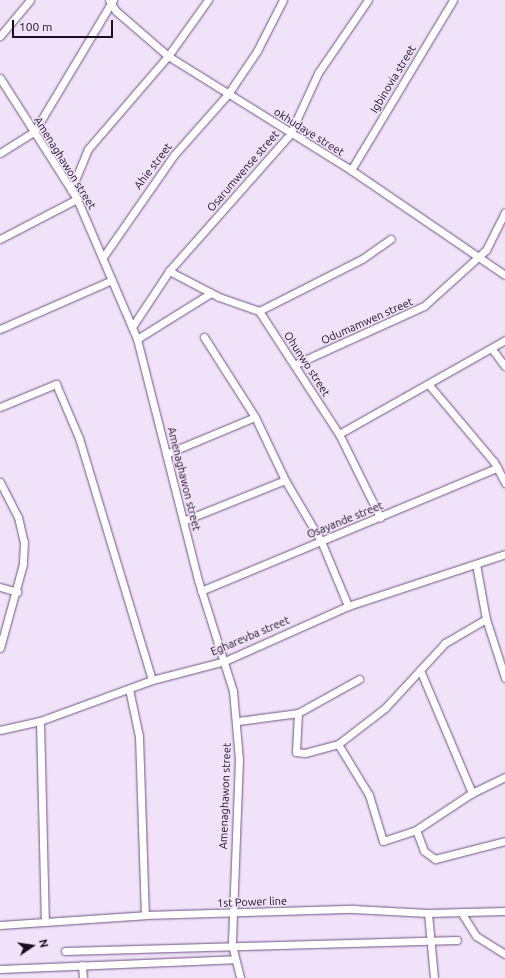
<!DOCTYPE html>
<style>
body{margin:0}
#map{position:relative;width:505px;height:978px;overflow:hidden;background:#f0e3f9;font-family:Ubuntu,sans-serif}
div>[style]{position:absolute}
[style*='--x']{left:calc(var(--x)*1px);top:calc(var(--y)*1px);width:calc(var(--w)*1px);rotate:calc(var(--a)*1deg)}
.roads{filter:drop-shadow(0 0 1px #715384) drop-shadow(0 0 1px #715384)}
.minor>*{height:7px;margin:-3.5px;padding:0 3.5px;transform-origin:3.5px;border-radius:3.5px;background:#fff}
span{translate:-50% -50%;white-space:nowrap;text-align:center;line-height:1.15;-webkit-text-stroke:3px #f0e3f9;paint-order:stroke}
.street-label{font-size:11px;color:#1a0e22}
.north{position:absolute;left:12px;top:926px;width:40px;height:40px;-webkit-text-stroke:3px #f0e3f9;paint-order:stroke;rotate:77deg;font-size:11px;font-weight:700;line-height:16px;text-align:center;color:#1a0e22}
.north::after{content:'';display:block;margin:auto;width:14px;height:18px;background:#1a0e22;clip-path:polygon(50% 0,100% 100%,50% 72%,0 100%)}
.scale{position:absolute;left:12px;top:20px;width:101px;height:18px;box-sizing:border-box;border:2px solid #1a0e22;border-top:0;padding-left:5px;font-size:12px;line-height:14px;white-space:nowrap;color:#1a0e22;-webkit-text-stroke:3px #f0e3f9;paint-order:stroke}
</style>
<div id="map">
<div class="roads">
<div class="minor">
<i style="--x:109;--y:0;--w:13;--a:58"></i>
<i style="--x:116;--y:11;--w:69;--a:40.9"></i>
<i style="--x:168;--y:56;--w:216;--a:31.9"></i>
<i style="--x:351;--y:170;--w:186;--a:34.3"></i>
<i style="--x:0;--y:36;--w:47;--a:-50.2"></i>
<i style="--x:0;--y:78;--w:143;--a:57.5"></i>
<i style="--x:77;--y:199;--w:152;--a:66.8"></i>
<i style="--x:137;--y:339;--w:249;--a:75.8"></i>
<i style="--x:198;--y:580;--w:116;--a:72.5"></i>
<i style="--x:233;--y:691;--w:68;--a:85"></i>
<i style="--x:239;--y:759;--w:186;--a:92.2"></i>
<i style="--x:232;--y:945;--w:34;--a:76"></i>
<i style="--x:0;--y:153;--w:40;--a:-32"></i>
<i style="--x:34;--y:132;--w:154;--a:-59.1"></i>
<i style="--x:351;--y:170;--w:198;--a:-59"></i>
<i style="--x:71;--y:190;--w:44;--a:-67.5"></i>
<i style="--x:88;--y:149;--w:123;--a:-49.3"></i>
<i style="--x:168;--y:56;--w:69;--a:-54.5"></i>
<i style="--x:0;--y:239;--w:87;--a:-27.5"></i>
<i style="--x:103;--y:257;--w:124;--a:-55.2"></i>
<i style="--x:174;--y:155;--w:81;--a:-48.5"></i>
<i style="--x:228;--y:94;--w:52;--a:-56"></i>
<i style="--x:257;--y:51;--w:57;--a:-63"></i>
<i style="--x:169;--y:271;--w:56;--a:27.5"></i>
<i style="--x:219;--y:297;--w:42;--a:19.3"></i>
<i style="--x:259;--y:311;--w:147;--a:57"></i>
<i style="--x:339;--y:434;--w:93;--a:63.7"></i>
<i style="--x:259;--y:311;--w:115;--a:-26.8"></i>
<i style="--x:362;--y:259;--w:35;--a:-35"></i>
<i style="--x:132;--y:327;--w:67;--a:-56.5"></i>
<i style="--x:169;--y:271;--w:183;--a:-48.5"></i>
<i style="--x:290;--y:134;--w:67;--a:-65.3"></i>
<i style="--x:318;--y:73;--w:88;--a:-55.6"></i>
<i style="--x:0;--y:329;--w:122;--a:-23.6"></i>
<i style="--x:204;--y:337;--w:95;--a:57.5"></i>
<i style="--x:255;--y:417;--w:70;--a:64.5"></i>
<i style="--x:285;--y:480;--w:71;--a:59.5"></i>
<i style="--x:321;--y:541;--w:70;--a:67.4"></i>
<i style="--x:137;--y:339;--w:87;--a:-31.9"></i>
<i style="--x:492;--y:349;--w:21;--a:53"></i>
<i style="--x:296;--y:364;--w:141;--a:-24.4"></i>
<i style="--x:424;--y:306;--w:84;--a:-42.1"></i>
<i style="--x:486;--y:250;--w:42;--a:-63.4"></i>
<i style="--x:430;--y:386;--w:99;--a:49.9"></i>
<i style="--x:494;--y:462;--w:24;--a:62"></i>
<i style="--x:0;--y:407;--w:61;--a:-22.3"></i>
<i style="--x:56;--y:384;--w:59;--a:66.9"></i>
<i style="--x:79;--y:438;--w:253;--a:73.2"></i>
<i style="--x:339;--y:434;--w:191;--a:-29.5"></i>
<i style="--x:166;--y:454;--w:96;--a:-22.6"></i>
<i style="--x:0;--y:482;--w:39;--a:63"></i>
<i style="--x:18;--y:517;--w:26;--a:77"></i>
<i style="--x:24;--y:542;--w:22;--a:93"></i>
<i style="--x:23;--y:564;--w:87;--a:105.3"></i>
<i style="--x:183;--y:521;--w:110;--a:-21.9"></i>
<i style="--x:476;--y:564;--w:56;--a:79.7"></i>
<i style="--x:486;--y:619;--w:62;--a:72.1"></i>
<i style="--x:0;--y:587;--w:18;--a:16"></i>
<i style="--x:201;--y:591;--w:321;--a:-22.6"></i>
<i style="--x:486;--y:619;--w:48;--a:149.7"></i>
<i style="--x:445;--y:643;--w:88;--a:132.7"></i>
<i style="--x:385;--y:708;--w:59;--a:142.5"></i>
<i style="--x:338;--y:744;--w:60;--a:58.7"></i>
<i style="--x:369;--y:795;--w:48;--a:73.1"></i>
<i style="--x:383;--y:841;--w:35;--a:-18"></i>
<i style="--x:416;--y:830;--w:67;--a:-33.5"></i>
<i style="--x:472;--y:793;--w:37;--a:-26"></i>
<i style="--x:420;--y:670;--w:134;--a:67.1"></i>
<i style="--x:129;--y:689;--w:48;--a:78"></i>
<i style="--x:139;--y:736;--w:179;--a:88.1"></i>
<i style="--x:298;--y:713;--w:39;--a:93"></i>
<i style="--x:296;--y:752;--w:9;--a:6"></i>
<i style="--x:305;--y:753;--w:34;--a:-15"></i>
<i style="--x:40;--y:721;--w:201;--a:88.6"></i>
<i style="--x:238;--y:721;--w:61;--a:-7.6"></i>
<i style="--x:298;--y:713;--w:70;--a:-29.1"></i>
<i style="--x:0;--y:730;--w:41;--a:-12.7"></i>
<i style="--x:40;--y:721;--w:119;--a:-20.1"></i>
<i style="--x:152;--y:680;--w:75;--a:-14.6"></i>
<i style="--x:225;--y:661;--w:135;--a:-24.1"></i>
<i style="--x:348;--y:606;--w:165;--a:-18.3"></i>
<i style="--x:416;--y:830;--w:22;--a:69"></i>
<i style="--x:424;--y:851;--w:14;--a:36"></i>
<i style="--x:435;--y:859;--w:72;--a:-14.4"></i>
<i style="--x:461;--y:912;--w:28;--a:58"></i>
<i style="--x:476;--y:936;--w:34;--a:32"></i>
<i style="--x:428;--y:913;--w:65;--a:84.7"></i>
<i style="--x:0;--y:925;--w:145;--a:-3.9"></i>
<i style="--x:145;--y:915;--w:208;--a:-1.7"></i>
<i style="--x:353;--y:909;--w:75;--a:3.1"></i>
<i style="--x:428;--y:913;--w:77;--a:-1.5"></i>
<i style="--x:65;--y:951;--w:392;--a:-1.6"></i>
<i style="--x:82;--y:965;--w:13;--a:86"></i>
<i style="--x:0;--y:969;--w:235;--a:-2.4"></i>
</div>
</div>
<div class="street-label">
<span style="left:393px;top:79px;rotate:-59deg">Igbinovia street</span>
<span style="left:309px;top:132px;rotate:32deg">okhudaye street</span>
<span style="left:65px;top:163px;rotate:58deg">Amenaghawon street</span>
<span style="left:153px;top:166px;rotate:-53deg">Ahie street</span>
<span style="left:243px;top:171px;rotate:-49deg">Osarumwense street</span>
<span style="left:367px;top:321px;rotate:-24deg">Odumamwen street</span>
<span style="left:307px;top:364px;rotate:57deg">Ohunwo street</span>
<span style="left:184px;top:479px;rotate:76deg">Amenaghawon street</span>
<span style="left:345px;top:520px;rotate:-22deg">Osayande street</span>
<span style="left:250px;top:636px;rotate:-23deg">Egharevba street</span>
<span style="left:225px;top:796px;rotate:-88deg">Amenaghawon street</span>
<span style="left:252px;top:902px;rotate:-2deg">1st Power line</span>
</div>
<div class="north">N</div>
<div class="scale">100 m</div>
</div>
